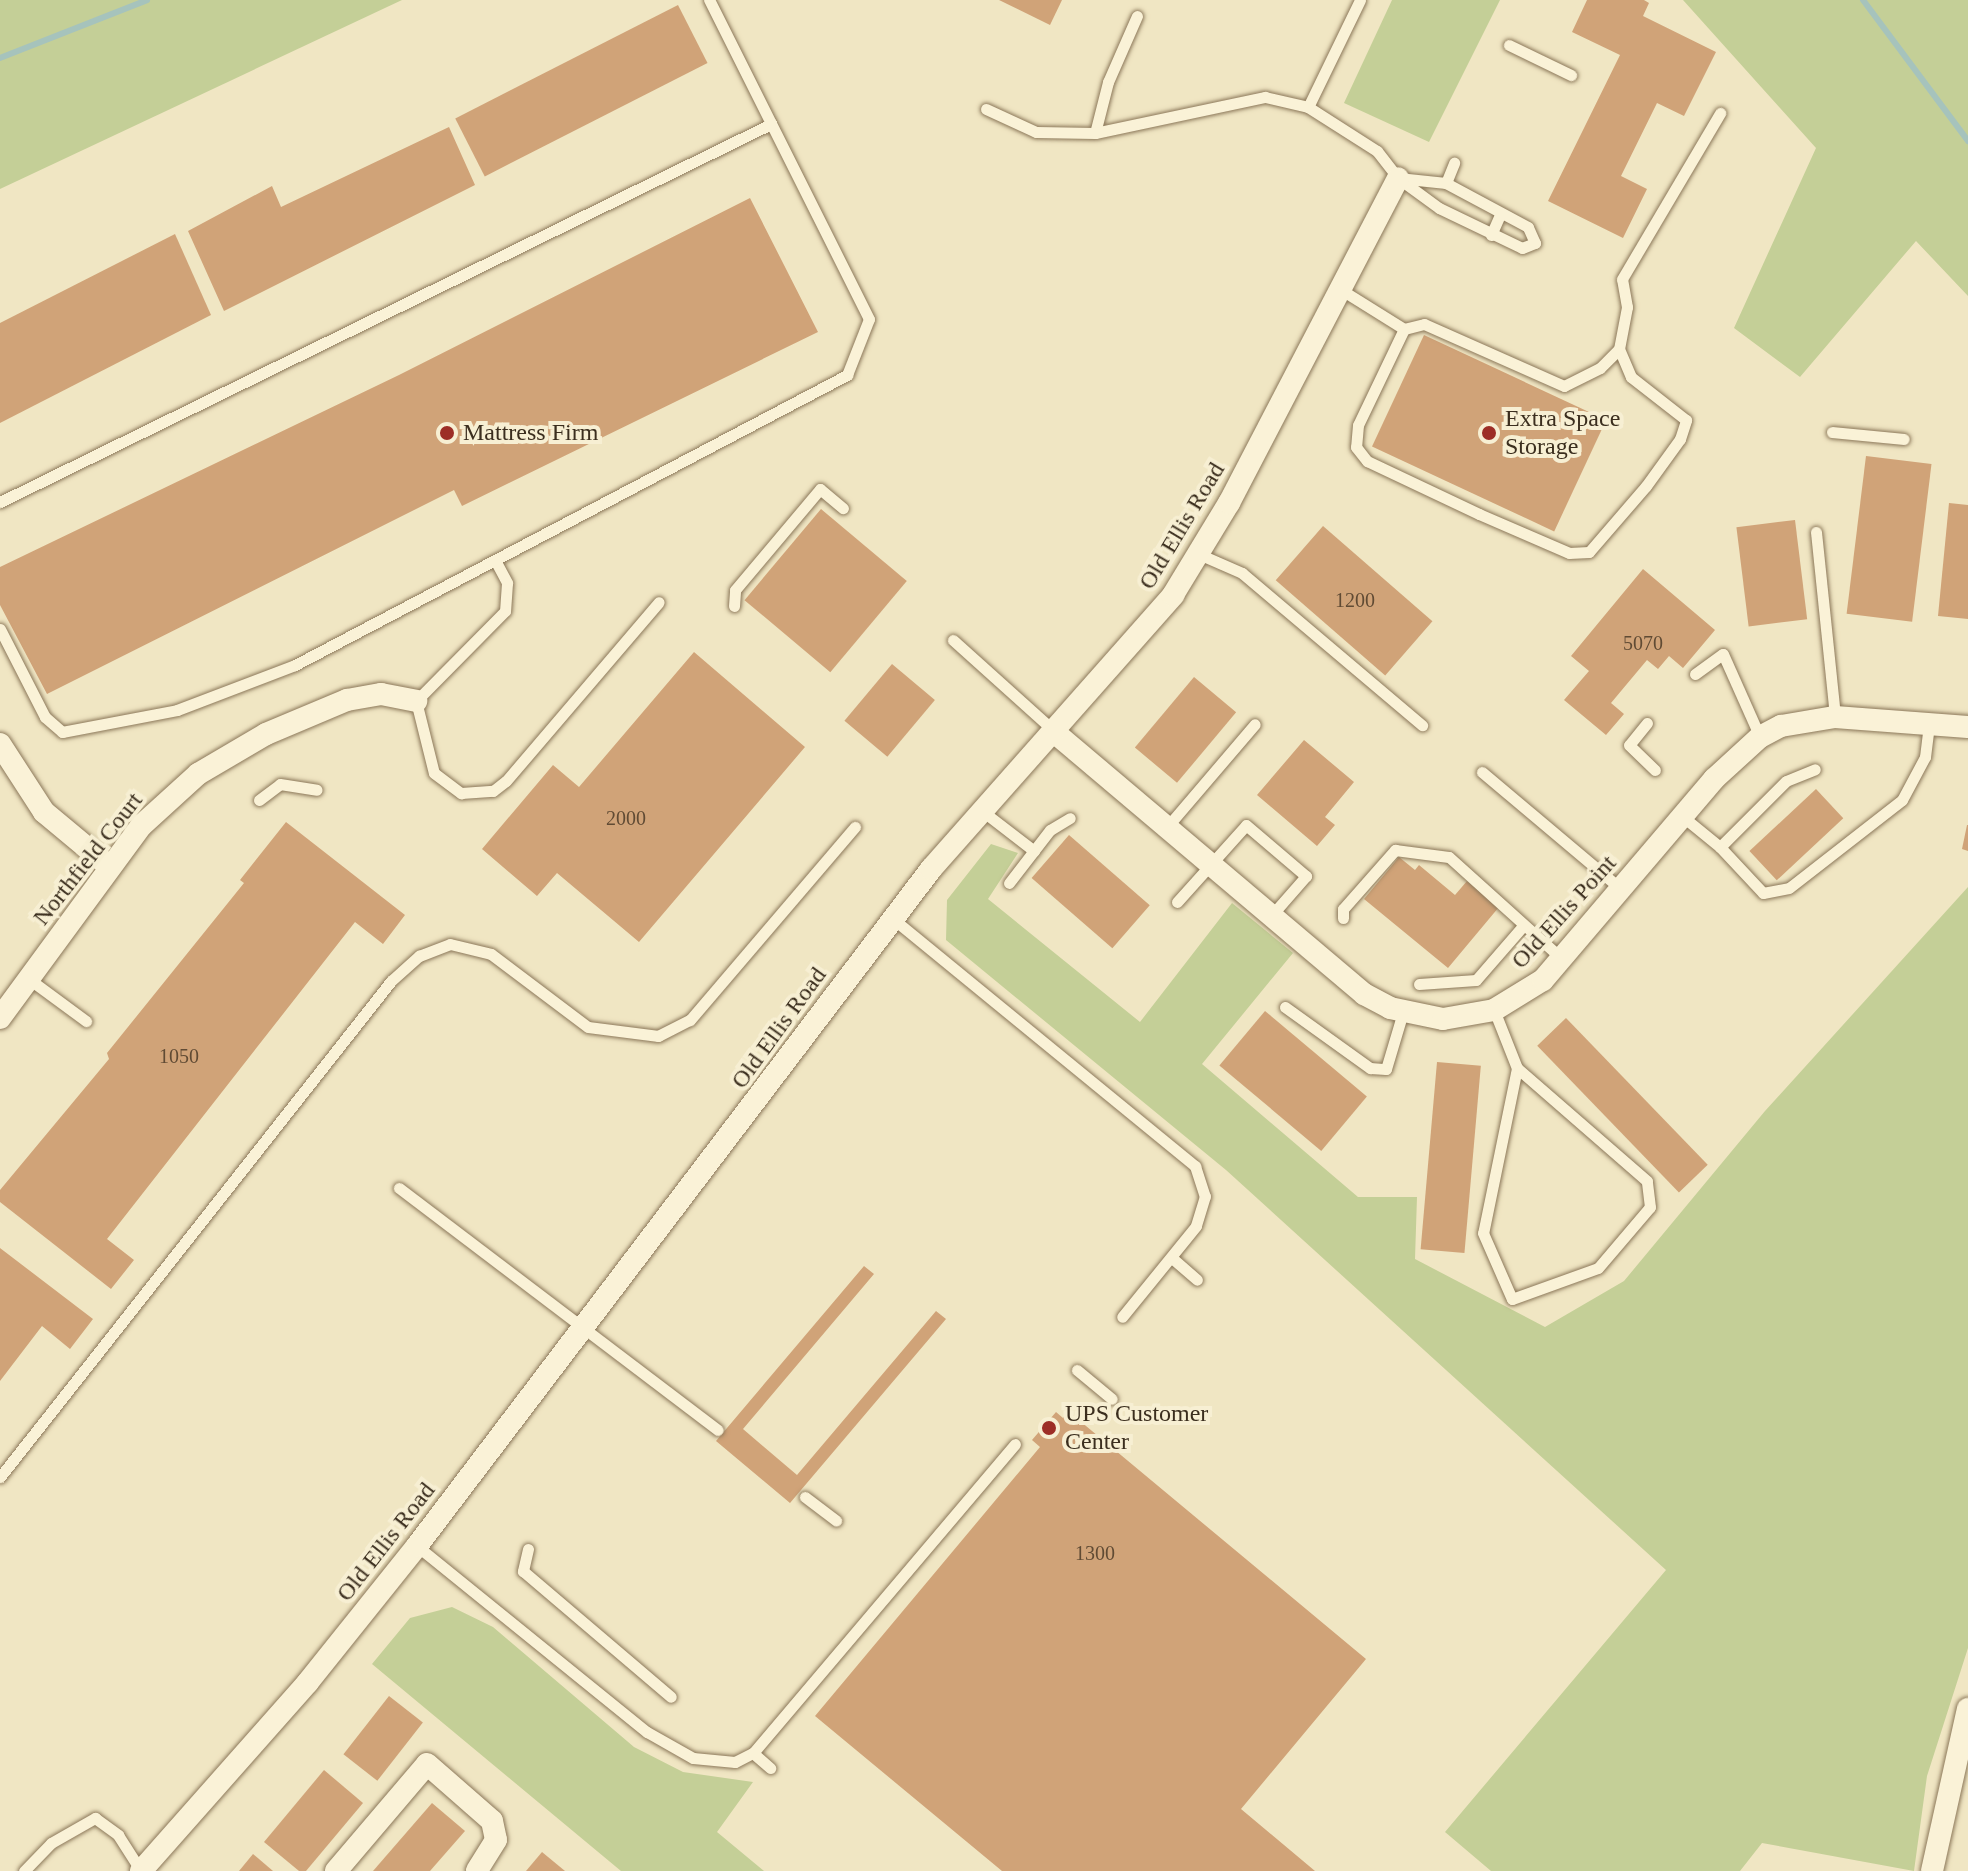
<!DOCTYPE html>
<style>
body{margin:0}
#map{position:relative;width:1968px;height:1871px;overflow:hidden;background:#f0e6c3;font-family:Georgia,serif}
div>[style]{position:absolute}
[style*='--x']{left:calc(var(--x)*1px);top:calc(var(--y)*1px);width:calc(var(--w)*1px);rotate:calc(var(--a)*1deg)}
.green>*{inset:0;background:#c4cf97}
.stream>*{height:6px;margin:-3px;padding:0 3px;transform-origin:3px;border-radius:3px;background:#a6c3bc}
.building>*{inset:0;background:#d0a378;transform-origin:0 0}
.roads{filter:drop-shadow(0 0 2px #8b7759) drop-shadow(0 0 2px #8b7759)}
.lane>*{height:11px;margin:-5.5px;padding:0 5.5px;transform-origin:5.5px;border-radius:5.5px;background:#faf2d7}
.street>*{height:22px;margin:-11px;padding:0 11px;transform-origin:11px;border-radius:11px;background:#faf2d7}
.dots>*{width:22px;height:22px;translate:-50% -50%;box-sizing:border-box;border:4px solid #f7efd3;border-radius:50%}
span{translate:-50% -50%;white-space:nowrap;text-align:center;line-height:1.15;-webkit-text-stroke:8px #f7efd3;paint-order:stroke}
.number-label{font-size:20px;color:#604b34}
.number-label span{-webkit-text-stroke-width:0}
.poi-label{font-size:24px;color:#3b2e1e}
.left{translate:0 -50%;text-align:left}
.street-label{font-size:24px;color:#3b2e1e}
</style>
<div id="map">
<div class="green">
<i style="clip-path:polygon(0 0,402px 0,0 189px)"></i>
<i style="clip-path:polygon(1392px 0,1500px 0,1429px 142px,1344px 103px)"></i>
<i style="clip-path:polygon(1683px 0,1968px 0,1968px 296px,1916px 241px,1800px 377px,1734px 328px,1816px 148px)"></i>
<i style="clip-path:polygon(991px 844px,1018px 853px,988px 899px,1140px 1022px,1232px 903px,1293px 953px,1202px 1064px,1358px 1197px,1417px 1197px,1415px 1259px,1545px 1327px,1624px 1281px,1765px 1111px,1968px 887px,1968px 1648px,1927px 1776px,1914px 1871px,1762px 1843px,1740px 1871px,1491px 1871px,1445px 1832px,1666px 1570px,1226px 1170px,946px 940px,947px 900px)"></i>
<i style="clip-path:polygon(452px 1607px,493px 1627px,634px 1747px,683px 1772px,753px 1782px,717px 1832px,764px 1871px,621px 1871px,372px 1664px,410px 1618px)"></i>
</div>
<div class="stream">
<i style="--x:1863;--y:0;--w:176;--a:53.3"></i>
<i style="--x:0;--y:58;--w:158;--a:-21.5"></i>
</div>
<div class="building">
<i style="clip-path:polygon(999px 0,1062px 0,1050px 25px)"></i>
<i style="clip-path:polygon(1587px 0,1644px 0,1649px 3px,1643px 16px,1716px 52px,1684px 116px,1657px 103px,1621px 176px,1647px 189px,1623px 238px,1548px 201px,1620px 55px,1572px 32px)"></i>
<i style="left:678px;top:5px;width:65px;height:250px;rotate:63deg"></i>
<i style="clip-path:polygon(449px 127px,475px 185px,224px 311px,188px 231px,272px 186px,281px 207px)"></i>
<i style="clip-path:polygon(750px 198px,818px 332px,462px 506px,454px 490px,47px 694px,0 605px,0 567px,399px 375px)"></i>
<i style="clip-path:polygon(175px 234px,211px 315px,0 423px,0 323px)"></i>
<i style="left:1424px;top:335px;width:201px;height:123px;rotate:25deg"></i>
<i style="left:1866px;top:456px;width:66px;height:159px;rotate:7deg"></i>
<i style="clip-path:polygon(1949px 503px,1968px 505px,1968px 619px,1938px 616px)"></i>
<i style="left:821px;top:509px;width:112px;height:119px;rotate:40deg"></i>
<i style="left:1795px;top:520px;width:100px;height:59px;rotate:83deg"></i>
<i style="left:1323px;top:526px;width:145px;height:72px;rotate:41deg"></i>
<i style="clip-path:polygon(1643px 569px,1715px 630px,1683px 668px,1669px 656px,1658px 669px,1647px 660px,1611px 703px,1624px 714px,1606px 735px,1564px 700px,1589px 671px,1571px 656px)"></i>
<i style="clip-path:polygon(694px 652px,805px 747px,639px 942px,557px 873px,537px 896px,482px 849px,553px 765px,579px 787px)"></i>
<i style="left:892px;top:664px;width:56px;height:74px;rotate:40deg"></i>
<i style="left:1194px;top:677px;width:55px;height:92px;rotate:40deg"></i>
<i style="clip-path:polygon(1304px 740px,1354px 782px,1325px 817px,1335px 825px,1317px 846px,1257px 795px)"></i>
<i style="left:1816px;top:789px;width:40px;height:91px;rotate:47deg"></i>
<i style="clip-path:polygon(286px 822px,405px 915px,383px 944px,355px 922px,107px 1239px,134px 1260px,111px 1289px,0 1202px,0 1190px,109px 1059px,107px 1053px,244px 883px,240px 880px)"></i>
<i style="clip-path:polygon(1967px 825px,1968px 825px,1968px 851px,1962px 849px)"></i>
<i style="left:1069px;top:835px;width:107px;height:57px;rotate:41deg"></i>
<i style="clip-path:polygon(1399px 857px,1415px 870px,1419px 865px,1455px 895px,1467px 881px,1499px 907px,1448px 968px,1364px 899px)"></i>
<i style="left:1265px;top:1011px;width:133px;height:71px;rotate:40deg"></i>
<i style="left:1566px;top:1018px;width:204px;height:40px;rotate:46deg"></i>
<i style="left:1437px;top:1062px;width:44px;height:188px;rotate:5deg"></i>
<i style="clip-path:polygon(0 1248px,93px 1319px,70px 1349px,42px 1326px,0 1381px)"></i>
<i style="clip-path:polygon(864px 1266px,874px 1274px,743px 1429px,797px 1475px,936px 1311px,946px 1319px,790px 1503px,716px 1441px)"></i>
<i style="clip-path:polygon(1068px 1411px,1366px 1659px,1241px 1809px,1315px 1871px,1002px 1871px,815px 1716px,1040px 1447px,1032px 1440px,1056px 1412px,1063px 1418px)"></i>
<i style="left:389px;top:1696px;width:43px;height:74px;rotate:38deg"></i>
<i style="clip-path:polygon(324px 1770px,363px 1803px,306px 1871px,299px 1871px,264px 1842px)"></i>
<i style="clip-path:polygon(432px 1803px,465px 1831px,430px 1871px,373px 1871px)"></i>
<i style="clip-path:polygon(542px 1852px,565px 1871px,526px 1871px)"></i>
<i style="clip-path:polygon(253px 1854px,273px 1871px,239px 1871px)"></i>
</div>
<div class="roads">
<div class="lane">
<i style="--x:1360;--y:0;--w:119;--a:115.9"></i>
<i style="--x:1308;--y:107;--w:82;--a:32.5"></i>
<i style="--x:1377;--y:151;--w:34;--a:52"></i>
<i style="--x:1398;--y:178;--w:51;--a:36.2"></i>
<i style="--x:1439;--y:208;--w:92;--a:25.7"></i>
<i style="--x:1522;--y:248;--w:14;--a:-21"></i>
<i style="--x:1535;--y:243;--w:17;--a:-114"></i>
<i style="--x:1528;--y:227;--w:93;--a:-151.8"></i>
<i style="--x:1446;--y:183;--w:48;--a:-174.1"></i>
<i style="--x:1509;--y:45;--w:69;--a:25.8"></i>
<i style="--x:986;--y:109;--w:55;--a:24.7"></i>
<i style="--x:1036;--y:132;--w:59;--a:1"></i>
<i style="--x:1095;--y:133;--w:53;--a:-75.7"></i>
<i style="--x:1108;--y:82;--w:72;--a:-66.3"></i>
<i style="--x:1095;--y:133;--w:174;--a:-12"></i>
<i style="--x:1265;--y:97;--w:44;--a:13.1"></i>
<i style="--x:1446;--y:183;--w:22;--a:-68"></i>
<i style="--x:1491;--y:235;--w:24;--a:-66"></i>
<i style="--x:1340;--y:289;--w:75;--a:32"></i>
<i style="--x:1619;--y:349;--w:27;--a:135"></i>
<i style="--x:1600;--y:368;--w:40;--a:153.4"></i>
<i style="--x:1564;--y:386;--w:153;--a:-156.1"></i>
<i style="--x:1424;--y:324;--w:21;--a:166"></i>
<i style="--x:1404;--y:329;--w:106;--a:115.6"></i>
<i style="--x:1358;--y:425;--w:22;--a:95"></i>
<i style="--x:1356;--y:447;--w:18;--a:52"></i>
<i style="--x:1367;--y:461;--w:124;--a:25.3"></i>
<i style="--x:1479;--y:514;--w:98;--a:23.4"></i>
<i style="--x:1569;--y:553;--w:20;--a:-3"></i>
<i style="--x:1589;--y:552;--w:87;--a:-49.2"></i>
<i style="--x:1646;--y:486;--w:58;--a:-54.1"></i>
<i style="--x:1680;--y:439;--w:20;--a:-72"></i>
<i style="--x:1686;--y:420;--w:70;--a:-142"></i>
<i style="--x:1631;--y:377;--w:30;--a:-113"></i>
<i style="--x:1619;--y:349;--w:43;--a:-79.2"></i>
<i style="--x:1627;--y:307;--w:28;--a:-100"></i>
<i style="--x:1622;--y:279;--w:193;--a:-59.4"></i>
<i style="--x:1832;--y:432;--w:72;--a:5.6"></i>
<i style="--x:0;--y:502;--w:859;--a:-26.12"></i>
<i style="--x:1816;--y:532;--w:186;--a:84.1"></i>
<i style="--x:1201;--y:555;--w:45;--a:23.7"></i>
<i style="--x:1242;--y:573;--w:236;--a:40.2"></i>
<i style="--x:495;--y:560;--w:26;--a:62"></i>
<i style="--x:507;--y:583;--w:28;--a:94"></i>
<i style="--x:505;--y:611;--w:127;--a:134.7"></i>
<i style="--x:416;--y:701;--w:74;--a:76"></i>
<i style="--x:434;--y:773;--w:34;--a:37"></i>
<i style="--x:461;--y:793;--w:32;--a:-4"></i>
<i style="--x:493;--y:791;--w:16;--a:-38"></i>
<i style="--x:506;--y:781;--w:235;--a:-49.5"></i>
<i style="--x:734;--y:606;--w:16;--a:-86"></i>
<i style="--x:735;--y:590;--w:132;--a:-49.9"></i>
<i style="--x:820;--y:489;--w:30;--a:40"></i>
<i style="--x:0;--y:629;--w:99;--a:62.9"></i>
<i style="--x:45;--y:717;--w:23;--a:41"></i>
<i style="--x:62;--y:732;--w:117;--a:-10.8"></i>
<i style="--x:177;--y:710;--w:126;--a:-20.9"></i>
<i style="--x:295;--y:665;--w:624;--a:-27.72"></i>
<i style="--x:847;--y:375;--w:60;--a:-68.6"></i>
<i style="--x:869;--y:319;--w:357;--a:-116.6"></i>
<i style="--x:953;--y:640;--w:136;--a:42"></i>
<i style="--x:1695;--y:674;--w:34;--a:-36"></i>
<i style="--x:1723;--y:654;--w:91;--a:66"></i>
<i style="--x:1647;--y:723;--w:28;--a:129"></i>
<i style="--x:1629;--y:745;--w:36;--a:44"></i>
<i style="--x:1482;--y:772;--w:182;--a:40.1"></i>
<i style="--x:259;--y:800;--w:26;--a:-37"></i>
<i style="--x:280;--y:784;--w:37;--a:9"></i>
<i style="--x:981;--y:810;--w:67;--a:37.7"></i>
<i style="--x:1682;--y:816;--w:49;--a:39.2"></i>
<i style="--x:1720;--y:847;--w:93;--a:-45"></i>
<i style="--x:1786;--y:781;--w:31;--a:-22"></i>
<i style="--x:1167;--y:827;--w:135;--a:-49.5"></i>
<i style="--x:1720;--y:847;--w:63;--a:46.9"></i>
<i style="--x:1763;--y:893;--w:26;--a:-11"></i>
<i style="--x:1789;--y:888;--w:143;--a:-37.9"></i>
<i style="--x:1902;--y:800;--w:49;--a:-61.9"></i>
<i style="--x:1925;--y:757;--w:33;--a:-83"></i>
<i style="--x:1009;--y:883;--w:67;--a:-52.3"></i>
<i style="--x:1050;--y:830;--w:23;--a:-31"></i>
<i style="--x:1177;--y:902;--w:103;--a:-48.1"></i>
<i style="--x:1246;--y:825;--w:79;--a:40.4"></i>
<i style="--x:1306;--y:876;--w:53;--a:131.2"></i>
<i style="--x:892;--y:918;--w:392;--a:39.3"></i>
<i style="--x:1195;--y:1166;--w:32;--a:72"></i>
<i style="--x:1205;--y:1196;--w:31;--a:107"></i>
<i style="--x:1196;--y:1226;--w:117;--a:129.1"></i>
<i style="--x:1343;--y:918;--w:9;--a:-90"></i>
<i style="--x:1343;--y:909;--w:79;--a:-48.6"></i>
<i style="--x:1395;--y:850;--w:54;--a:7.4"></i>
<i style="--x:1449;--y:857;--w:151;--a:42"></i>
<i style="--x:29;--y:979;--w:71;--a:36.4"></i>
<i style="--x:1419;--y:984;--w:57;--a:-4"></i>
<i style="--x:1476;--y:980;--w:70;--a:-49"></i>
<i style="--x:1285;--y:1007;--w:105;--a:35.7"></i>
<i style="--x:1370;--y:1068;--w:16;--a:4"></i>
<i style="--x:1386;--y:1069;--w:59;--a:-73.4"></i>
<i style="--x:1494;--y:1010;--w:62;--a:68.4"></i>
<i style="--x:1517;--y:1068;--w:168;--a:101.6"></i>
<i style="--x:1483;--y:1233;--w:72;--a:66.3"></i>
<i style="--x:1512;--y:1299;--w:91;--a:-19.8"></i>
<i style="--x:1598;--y:1268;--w:80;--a:-49.6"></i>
<i style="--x:1650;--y:1207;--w:26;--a:-97"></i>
<i style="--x:1647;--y:1181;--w:172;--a:-139"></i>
<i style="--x:399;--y:1188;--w:400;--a:37.2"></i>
<i style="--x:1172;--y:1258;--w:33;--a:41"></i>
<i style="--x:1077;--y:1370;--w:45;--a:39.6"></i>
<i style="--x:0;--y:1477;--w:632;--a:-51.75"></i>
<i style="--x:391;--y:981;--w:38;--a:-42"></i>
<i style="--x:419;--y:956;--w:33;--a:-21"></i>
<i style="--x:450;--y:944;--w:42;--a:13.7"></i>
<i style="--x:491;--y:954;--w:121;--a:37"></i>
<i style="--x:588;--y:1027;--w:71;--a:7.3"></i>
<i style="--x:658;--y:1036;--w:36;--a:-27"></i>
<i style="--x:690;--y:1020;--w:254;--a:-49.5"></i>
<i style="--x:805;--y:1497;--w:39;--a:37"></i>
<i style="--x:417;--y:1546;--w:296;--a:39"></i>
<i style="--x:647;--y:1732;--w:53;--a:29.5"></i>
<i style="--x:693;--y:1758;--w:42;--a:5.4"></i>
<i style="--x:735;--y:1762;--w:20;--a:-27"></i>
<i style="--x:753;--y:1753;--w:405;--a:-49.7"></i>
<i style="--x:528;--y:1549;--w:23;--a:103"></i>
<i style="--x:523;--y:1571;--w:194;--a:40.4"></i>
<i style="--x:753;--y:1753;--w:23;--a:41"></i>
<i style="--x:24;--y:1871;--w:39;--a:-46"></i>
<i style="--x:51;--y:1843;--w:51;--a:-29.6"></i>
<i style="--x:95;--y:1818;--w:29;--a:36"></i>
<i style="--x:118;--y:1835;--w:43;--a:57.4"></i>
</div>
<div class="street">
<i style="--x:1054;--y:732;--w:406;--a:40.2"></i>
<i style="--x:1364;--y:994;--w:30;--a:28"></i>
<i style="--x:1390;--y:1008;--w:54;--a:11.7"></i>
<i style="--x:1443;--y:1019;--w:52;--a:-10"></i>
<i style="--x:1494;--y:1010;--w:57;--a:-31.5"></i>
<i style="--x:1543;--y:980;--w:264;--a:-49.6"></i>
<i style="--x:1714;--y:779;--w:62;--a:-42.4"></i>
<i style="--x:1760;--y:737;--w:24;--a:-28"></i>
<i style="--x:1781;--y:726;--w:55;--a:-9.5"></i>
<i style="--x:1835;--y:717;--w:133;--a:4.3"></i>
<i style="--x:0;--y:744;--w:81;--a:57.1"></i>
<i style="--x:44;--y:812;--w:86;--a:39.8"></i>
<i style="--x:0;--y:1018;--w:240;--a:-53.7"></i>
<i style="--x:142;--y:825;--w:76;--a:-42.3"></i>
<i style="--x:198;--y:774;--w:79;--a:-30.5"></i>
<i style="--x:266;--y:734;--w:88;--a:-22.8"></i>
<i style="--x:347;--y:700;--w:35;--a:-10"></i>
<i style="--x:381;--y:694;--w:36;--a:11"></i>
<i style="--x:141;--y:1871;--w:252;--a:-48.5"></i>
<i style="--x:308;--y:1682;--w:174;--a:-51.3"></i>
<i style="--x:417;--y:1546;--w:850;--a:-52.79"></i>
<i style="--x:931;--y:869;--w:366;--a:-48.5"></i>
<i style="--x:1173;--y:595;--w:108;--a:-58.7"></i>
<i style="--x:1229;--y:503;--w:366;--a:-62.5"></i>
<i style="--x:336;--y:1871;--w:140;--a:-49.6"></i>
<i style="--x:427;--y:1764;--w:86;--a:41.2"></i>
<i style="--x:492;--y:1821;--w:19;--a:78"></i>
<i style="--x:496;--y:1840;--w:36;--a:122"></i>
<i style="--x:1932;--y:1871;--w:166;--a:-77.5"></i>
</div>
</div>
<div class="dots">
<i style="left:447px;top:433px;background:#9d2e26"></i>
<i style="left:1489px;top:433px;background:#9d2e26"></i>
<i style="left:1049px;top:1428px;background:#9d2e26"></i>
</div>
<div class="number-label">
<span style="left:1355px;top:600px">1200</span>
<span style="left:1643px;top:643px">5070</span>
<span style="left:626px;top:818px">2000</span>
<span style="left:179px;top:1056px">1050</span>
<span style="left:1095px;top:1553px">1300</span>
</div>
<div class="poi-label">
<span class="left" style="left:1505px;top:433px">Extra Space<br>Storage</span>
<span class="left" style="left:463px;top:433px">Mattress Firm</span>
<span class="left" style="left:1065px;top:1428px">UPS Customer<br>Center</span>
</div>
<div class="street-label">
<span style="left:1182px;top:526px;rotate:-59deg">Old Ellis Road</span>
<span style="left:88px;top:859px;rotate:-52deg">Northfield Court</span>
<span style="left:1564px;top:912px;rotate:-48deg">Old Ellis Point</span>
<span style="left:779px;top:1028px;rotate:-54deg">Old Ellis Road</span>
<span style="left:386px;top:1542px;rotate:-52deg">Old Ellis Road</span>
</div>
</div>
